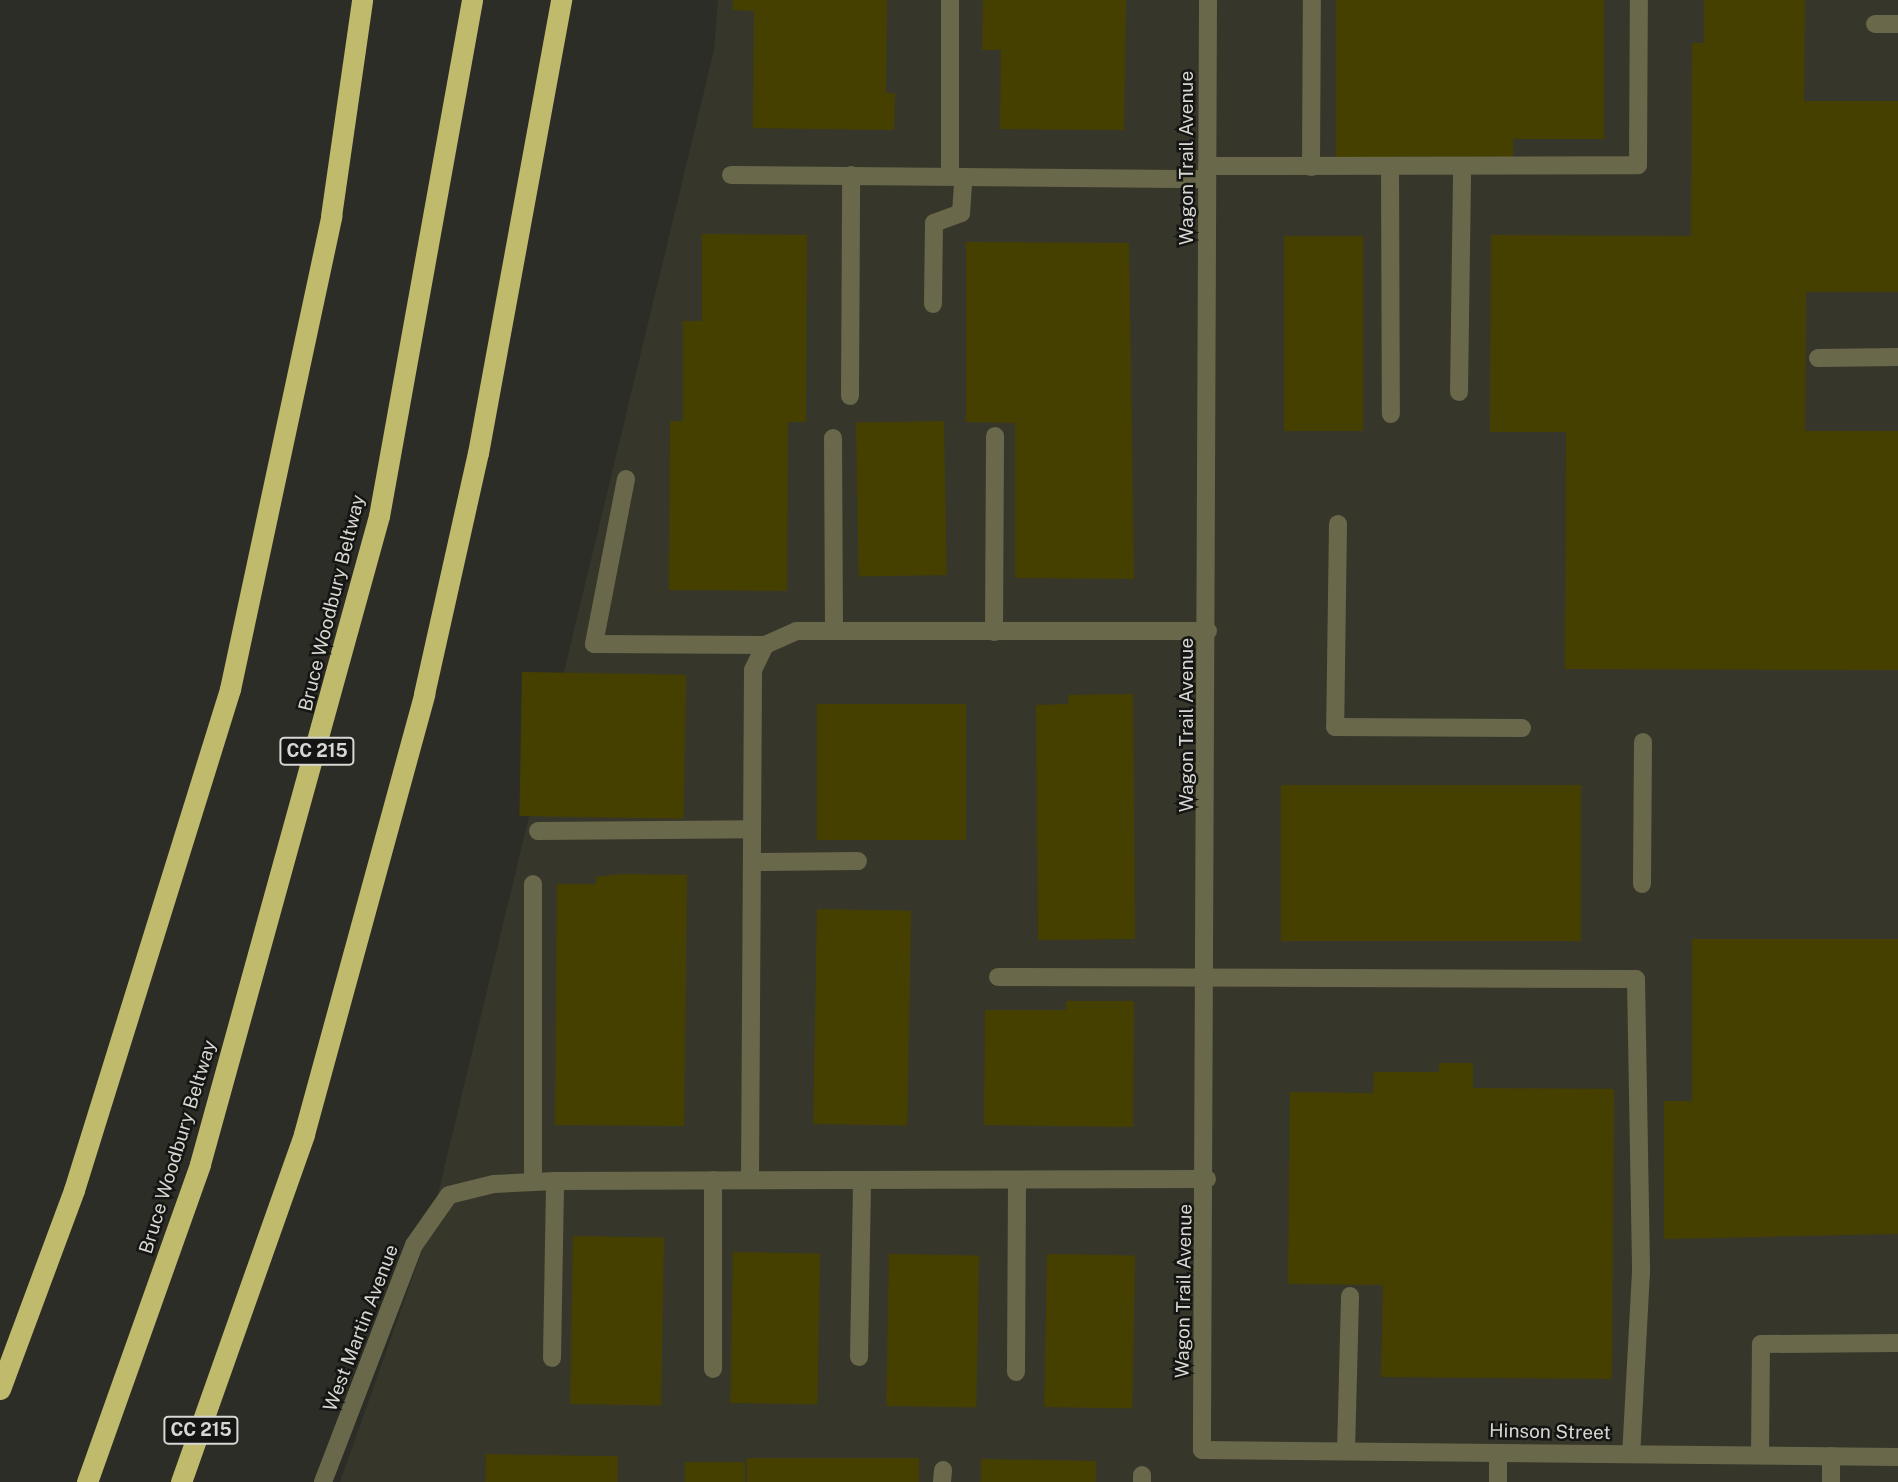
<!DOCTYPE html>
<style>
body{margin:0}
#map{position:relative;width:1898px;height:1482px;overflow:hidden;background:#2d2d27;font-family:"Public Sans",sans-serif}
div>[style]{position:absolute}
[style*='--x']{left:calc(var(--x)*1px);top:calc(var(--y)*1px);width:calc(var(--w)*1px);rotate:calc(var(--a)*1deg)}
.built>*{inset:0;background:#37362b}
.building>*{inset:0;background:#464000;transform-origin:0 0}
.minor>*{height:18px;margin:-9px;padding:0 9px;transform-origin:9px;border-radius:9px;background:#6a684a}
.highway>*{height:21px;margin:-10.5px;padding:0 10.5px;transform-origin:10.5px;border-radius:10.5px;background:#c0ba6d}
span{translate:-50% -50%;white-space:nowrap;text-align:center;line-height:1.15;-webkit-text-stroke:5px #151513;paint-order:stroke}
.shield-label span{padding:2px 5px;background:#151513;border:2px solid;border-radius:5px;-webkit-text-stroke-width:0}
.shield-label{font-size:18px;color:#d7d7d3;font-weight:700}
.street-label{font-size:19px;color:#d7d7d3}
</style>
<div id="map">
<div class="built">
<i style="clip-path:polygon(718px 0,1898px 0,1898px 1482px,340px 1482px,429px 1231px,714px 50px)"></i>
</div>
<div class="building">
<i style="clip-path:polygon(733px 0,887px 0,886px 93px,895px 93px,894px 130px,753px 128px,754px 11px,733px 10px)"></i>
<i style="clip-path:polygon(983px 0,1126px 0,1124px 130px,1000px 129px,1001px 50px,982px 50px)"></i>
<i style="clip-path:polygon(1336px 0,1604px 0,1604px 139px,1513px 139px,1513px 163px,1336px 162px)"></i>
<i style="clip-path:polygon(1704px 0,1805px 0,1804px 101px,1898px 101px,1898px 292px,1806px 292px,1805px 431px,1898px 431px,1898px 670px,1565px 669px,1566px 432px,1490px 432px,1491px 235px,1691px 236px,1692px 43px,1704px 43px)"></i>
<i style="clip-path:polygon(702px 234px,807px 235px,806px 422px,788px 422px,787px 591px,669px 590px,670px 421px,683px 421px,683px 321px,702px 321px)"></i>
<i style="left:1363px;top:236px;width:195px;height:79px;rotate:90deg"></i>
<i style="clip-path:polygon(966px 242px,1129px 243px,1134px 579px,1015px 578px,1015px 423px,966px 422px)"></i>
<i style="left:944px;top:421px;width:154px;height:88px;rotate:89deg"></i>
<i style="left:522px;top:672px;width:164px;height:144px;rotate:1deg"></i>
<i style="clip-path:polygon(1133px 694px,1135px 939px,1038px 940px,1036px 705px,1069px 704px,1068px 695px)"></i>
<i style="left:817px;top:704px;width:149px;height:136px"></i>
<i style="left:1581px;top:785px;width:156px;height:300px;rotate:90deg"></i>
<i style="clip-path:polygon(621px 874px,687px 875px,684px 1126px,555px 1125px,557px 884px,596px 884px,596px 877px)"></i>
<i style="left:817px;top:909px;width:94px;height:215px;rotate:1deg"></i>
<i style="clip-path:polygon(1692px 939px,1898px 939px,1898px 1234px,1664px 1239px,1664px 1101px,1692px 1101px)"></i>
<i style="clip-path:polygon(1066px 1001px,1134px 1001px,1133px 1127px,984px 1125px,985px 1010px,1066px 1010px)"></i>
<i style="clip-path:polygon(1439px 1063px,1473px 1063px,1473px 1088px,1614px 1089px,1612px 1379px,1381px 1377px,1383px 1285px,1288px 1284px,1290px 1092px,1373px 1093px,1374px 1072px,1439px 1072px)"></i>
<i style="left:573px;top:1236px;width:91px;height:168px;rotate:1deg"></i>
<i style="left:733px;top:1252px;width:87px;height:151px;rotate:1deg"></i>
<i style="left:889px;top:1254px;width:90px;height:152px;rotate:1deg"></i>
<i style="left:1047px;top:1254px;width:88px;height:153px;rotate:1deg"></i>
<i style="left:486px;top:1454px;width:132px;height:28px;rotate:1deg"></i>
<i style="left:747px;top:1458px;width:172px;height:24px"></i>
<i style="left:981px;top:1459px;width:115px;height:23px;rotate:1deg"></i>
<i style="left:685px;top:1462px;width:60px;height:20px"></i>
</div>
<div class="minor">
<i style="--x:950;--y:0;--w:175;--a:90"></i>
<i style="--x:1208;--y:0;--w:1450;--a:90.24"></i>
<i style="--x:1202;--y:1450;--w:696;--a:0.58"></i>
<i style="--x:1875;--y:24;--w:23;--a:0"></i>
<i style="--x:1207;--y:166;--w:431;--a:-0.1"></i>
<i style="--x:1638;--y:165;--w:165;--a:-89.7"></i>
<i style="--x:1390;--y:166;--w:248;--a:89.8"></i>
<i style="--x:1311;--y:167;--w:167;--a:-89.7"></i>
<i style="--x:731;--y:175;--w:476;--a:0.5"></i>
<i style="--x:933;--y:304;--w:81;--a:-89.3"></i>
<i style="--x:934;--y:223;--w:29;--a:-20"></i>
<i style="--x:961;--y:213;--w:32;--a:-86"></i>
<i style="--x:1818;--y:358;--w:80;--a:-0.7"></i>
<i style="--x:1459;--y:392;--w:226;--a:-89.2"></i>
<i style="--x:850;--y:396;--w:221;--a:-89.7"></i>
<i style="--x:833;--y:438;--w:193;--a:89.7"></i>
<i style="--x:834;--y:631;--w:374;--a:0"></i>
<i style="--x:626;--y:479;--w:168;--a:101"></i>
<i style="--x:594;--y:644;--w:171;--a:0.3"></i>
<i style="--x:765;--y:645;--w:34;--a:-24"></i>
<i style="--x:796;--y:631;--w:38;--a:0"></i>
<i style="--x:1338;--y:524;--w:203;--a:90.8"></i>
<i style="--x:1335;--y:727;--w:187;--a:0.3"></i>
<i style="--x:994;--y:632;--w:196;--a:-89.7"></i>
<i style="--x:538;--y:831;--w:214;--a:-0.5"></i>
<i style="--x:752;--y:862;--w:106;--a:-0.5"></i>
<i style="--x:533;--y:884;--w:298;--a:90"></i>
<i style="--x:1642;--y:884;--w:142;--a:-89.6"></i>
<i style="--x:998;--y:977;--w:638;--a:0.18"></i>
<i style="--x:1636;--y:979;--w:293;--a:89"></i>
<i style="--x:1641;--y:1272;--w:182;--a:93.1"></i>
<i style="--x:713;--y:1180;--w:189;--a:90"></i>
<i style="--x:750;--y:1180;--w:510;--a:-89.66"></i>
<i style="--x:753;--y:670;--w:28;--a:-64"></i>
<i style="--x:859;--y:1357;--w:177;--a:-89"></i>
<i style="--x:552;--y:1358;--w:177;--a:-89"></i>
<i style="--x:1016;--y:1372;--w:192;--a:-89.7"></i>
<i style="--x:1346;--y:1451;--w:155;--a:-88.5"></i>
<i style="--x:1498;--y:1453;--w:29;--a:90"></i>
<i style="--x:1760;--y:1455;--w:111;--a:-89.5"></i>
<i style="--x:1761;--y:1344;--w:137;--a:-0.4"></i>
<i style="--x:1831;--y:1456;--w:26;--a:90"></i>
<i style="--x:323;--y:1482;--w:254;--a:-69"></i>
<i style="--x:414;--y:1245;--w:61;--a:-55"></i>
<i style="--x:449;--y:1195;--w:46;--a:-13.7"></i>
<i style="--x:494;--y:1184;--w:61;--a:-2.8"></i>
<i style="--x:555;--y:1181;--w:652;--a:-0.18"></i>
<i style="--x:942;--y:1482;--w:12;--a:-85"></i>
<i style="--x:1142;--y:1482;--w:7;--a:-90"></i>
</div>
<div class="highway">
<i style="--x:0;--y:1389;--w:212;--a:-69.6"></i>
<i style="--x:74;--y:1190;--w:525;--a:-72.7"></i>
<i style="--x:230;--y:689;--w:484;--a:-77.9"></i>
<i style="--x:331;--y:216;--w:218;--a:-81.8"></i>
<i style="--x:87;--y:1482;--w:337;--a:-70.4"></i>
<i style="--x:200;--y:1164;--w:672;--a:-74.56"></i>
<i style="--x:379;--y:516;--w:524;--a:-79.78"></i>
<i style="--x:181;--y:1482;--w:369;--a:-70.5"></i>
<i style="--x:304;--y:1134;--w:456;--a:-74.7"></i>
<i style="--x:424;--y:694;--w:247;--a:-77.4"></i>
<i style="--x:478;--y:453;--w:461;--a:-79.6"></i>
</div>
<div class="shield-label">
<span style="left:317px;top:751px">CC 215</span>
<span style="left:201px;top:1430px">CC 215</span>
</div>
<div class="street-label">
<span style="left:1187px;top:158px;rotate:-90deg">Wagon Trail Avenue</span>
<span style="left:332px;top:603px;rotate:-76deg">Bruce Woodbury Beltway</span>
<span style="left:1187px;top:725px;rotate:-90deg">Wagon Trail Avenue</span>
<span style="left:178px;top:1147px;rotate:-73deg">Bruce Woodbury Beltway</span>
<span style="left:1184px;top:1291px;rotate:-89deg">Wagon Trail Avenue</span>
<span style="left:361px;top:1328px;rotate:-69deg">West Martin Avenue</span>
<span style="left:1550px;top:1432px;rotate:1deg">Hinson Street</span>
</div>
</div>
